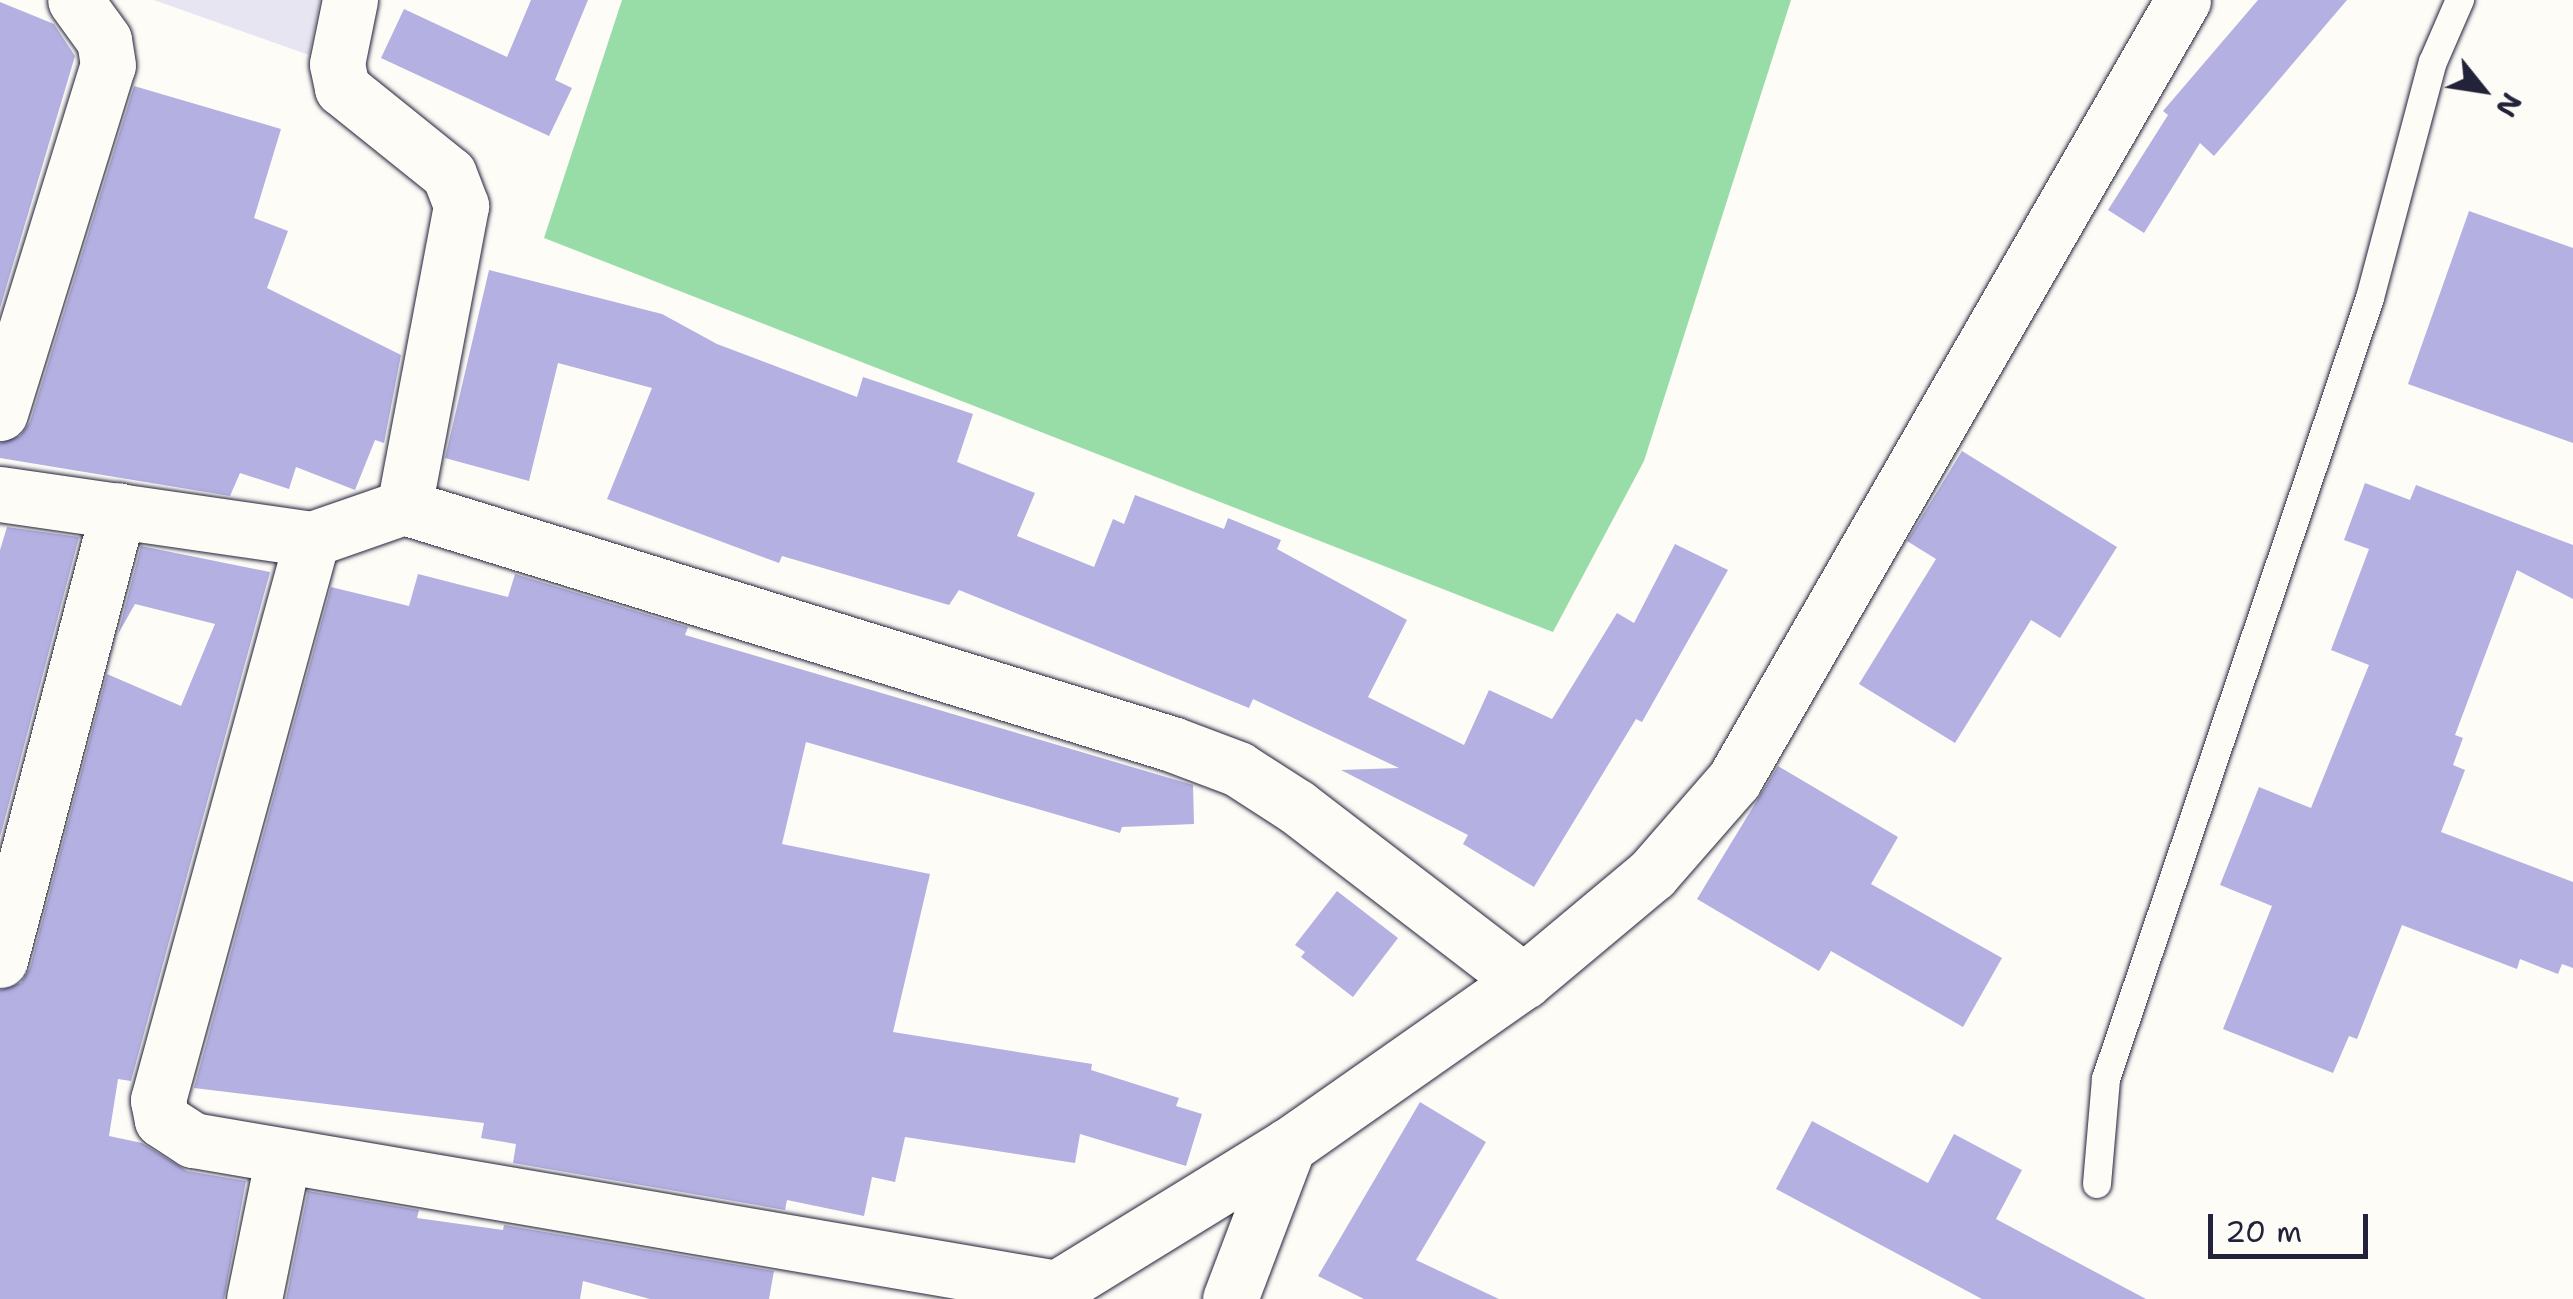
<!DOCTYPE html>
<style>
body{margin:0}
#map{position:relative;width:2573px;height:1299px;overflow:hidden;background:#fdfcf7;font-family:"Shantell Sans",sans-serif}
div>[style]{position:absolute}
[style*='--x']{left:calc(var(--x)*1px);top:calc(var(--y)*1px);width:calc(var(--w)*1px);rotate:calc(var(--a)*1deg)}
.built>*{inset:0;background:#e7e5f1}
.green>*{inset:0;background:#98dca8}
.building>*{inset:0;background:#b4b0e2}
.roads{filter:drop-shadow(0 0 2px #22223b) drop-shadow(0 0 2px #22223b)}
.lane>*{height:28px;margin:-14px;padding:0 14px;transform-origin:14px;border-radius:14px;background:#fdfcf7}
.street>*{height:55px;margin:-27.5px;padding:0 27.5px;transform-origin:27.5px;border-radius:27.5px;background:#fdfcf7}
span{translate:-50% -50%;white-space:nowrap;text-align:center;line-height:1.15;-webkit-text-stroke:8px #fdfcf7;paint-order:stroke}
.north{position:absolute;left:2433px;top:40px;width:100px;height:100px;-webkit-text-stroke:8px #fdfcf7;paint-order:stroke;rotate:120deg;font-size:28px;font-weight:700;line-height:40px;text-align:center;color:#22223b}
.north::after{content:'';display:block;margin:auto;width:35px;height:45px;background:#22223b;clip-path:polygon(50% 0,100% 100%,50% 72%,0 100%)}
.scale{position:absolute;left:2208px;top:1214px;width:160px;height:45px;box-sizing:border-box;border:5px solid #22223b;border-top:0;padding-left:12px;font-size:30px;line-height:35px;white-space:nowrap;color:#22223b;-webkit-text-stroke:8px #fdfcf7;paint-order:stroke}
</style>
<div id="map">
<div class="built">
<i style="clip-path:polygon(154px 0,320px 0,309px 55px)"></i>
</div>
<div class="green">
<i style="clip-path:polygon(622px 0,1791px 0,1644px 461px,1553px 632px,544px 238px)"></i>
</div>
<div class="building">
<i style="clip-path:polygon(531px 0,588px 0,555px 80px,572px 88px,549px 136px,381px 58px,404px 9px,507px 57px)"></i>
<i style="clip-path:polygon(2258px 0,2347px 0,2214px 156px,2200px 143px,2144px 233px,2108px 210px,2168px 115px,2163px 111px)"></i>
<i style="clip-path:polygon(0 2px,54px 24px,75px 56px,0 308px)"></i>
<i style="clip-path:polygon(134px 86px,281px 129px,254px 218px,288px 231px,267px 288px,401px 355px,384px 443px,375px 440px,355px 490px,296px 467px,289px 489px,240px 473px,230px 496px,0 458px,0 443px,20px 436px,30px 422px)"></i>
<i style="clip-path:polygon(2469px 211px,2573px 248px,2573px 443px,2408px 384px)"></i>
<i style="clip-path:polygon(489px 270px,662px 314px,717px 344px,857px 397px,863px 377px,973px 414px,957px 462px,1035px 493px,1017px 536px,1094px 567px,1113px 519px,1124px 524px,1135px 495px,1224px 529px,1228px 518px,1281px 540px,1277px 549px,1407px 620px,1368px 697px,1464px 745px,1489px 690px,1552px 719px,1617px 613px,1634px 623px,1675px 544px,1728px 570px,1642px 722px,1636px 719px,1534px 887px,1463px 844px,1468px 835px,1341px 770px,1399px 768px,1253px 699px,1249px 708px,959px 590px,949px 605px,782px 556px,779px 563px,607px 499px,652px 388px,558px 363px,529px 481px,445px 458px)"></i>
<i style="clip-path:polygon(1962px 451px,2117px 547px,2060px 638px,2031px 620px,1955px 743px,1859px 684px,1936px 559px,1907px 541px)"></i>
<i style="clip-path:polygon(2365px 483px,2410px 500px,2416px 485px,2573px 545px,2573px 599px,2517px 570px,2455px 735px,2463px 738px,2453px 765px,2465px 770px,2441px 832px,2573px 882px,2573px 968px,2562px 964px,2558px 974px,2520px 959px,2517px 969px,2402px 925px,2357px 1039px,2349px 1036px,2333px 1073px,2223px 1029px,2272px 906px,2220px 885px,2259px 787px,2311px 808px,2369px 665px,2331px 650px,2369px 549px,2344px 540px)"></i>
<i style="clip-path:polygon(7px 527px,79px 537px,0 837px,0 550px)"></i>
<i style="clip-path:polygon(141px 546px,270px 572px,131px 1081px,118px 1079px,109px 1136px,142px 1143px,187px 1171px,246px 1181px,224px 1299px,0 1299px,0 990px,21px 983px,30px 968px,107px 674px,181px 706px,215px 624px,135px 604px,118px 634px)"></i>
<i style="clip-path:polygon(418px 574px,508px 597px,515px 574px,688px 627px,685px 635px,1193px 785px,1194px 824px,1122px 827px,1120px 833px,806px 742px,782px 844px,930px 874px,893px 1032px,1092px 1064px,1091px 1070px,1179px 1098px,1176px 1106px,1202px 1114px,1186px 1166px,1080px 1134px,1075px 1163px,905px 1137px,895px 1182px,872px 1177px,864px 1216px,787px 1200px,785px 1210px,513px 1163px,516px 1144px,481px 1138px,484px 1123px,194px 1088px,331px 587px,409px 606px)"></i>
<i style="clip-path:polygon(1778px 766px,1898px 837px,1871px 884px,2002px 958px,1963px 1027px,1831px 951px,1819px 971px,1697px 899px)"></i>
<i style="clip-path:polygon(1337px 891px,1398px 938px,1353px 997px,1301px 957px,1305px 952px,1295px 945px)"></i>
<i style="clip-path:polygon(1420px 1102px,1486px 1142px,1416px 1260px,1499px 1299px,1364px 1299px,1318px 1276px)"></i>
<i style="clip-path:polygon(1812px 1121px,1928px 1183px,1954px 1134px,2022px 1170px,1996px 1219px,2146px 1299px,1982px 1299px,1776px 1189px)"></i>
<i style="clip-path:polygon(308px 1191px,419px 1210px,417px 1218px,503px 1230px,504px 1225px,774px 1271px,769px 1299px,650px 1299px,583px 1281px,580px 1299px,286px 1299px)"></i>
</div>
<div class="roads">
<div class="lane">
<i style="--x:2097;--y:1184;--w:105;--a:-85.1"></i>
<i style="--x:2106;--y:1079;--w:824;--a:-71.32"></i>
<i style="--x:2370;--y:298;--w:244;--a:-75.1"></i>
<i style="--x:2433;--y:62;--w:68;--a:-66.5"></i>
</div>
<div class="street">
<i style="--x:350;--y:0;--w:65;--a:101.5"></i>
<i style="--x:337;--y:64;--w:25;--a:78"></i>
<i style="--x:342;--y:88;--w:137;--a:38.8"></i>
<i style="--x:449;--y:174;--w:34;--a:69"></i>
<i style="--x:461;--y:206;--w:306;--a:100.7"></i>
<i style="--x:0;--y:413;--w:364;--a:-72.8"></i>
<i style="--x:108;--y:65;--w:25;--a:-99"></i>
<i style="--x:104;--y:40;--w:49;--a:-125.9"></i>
<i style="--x:0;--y:494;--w:315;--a:8.2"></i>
<i style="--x:312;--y:539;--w:97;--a:-19.2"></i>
<i style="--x:404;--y:507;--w:804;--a:17.15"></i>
<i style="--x:1172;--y:744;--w:71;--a:20.7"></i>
<i style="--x:1238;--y:769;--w:70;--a:32.8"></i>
<i style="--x:1297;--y:807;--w:286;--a:37.5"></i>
<i style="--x:312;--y:539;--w:582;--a:105.35"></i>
<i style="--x:158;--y:1100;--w:20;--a:79"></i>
<i style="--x:162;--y:1120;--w:37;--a:33"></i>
<i style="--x:193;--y:1140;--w:877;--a:9.72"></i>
<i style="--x:0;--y:960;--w:465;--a:-75.3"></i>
<i style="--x:254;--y:1299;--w:146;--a:-78.5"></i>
<i style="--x:1039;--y:1299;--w:292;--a:-31.6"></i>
<i style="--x:1288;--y:1146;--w:288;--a:-35"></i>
<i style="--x:1524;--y:981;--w:167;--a:-39.9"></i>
<i style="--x:1652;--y:874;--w:125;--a:-48.9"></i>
<i style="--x:1734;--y:780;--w:900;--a:-60.07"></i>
<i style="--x:1230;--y:1299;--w:164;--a:-69.2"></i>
</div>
</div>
<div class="north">N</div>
<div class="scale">20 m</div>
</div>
